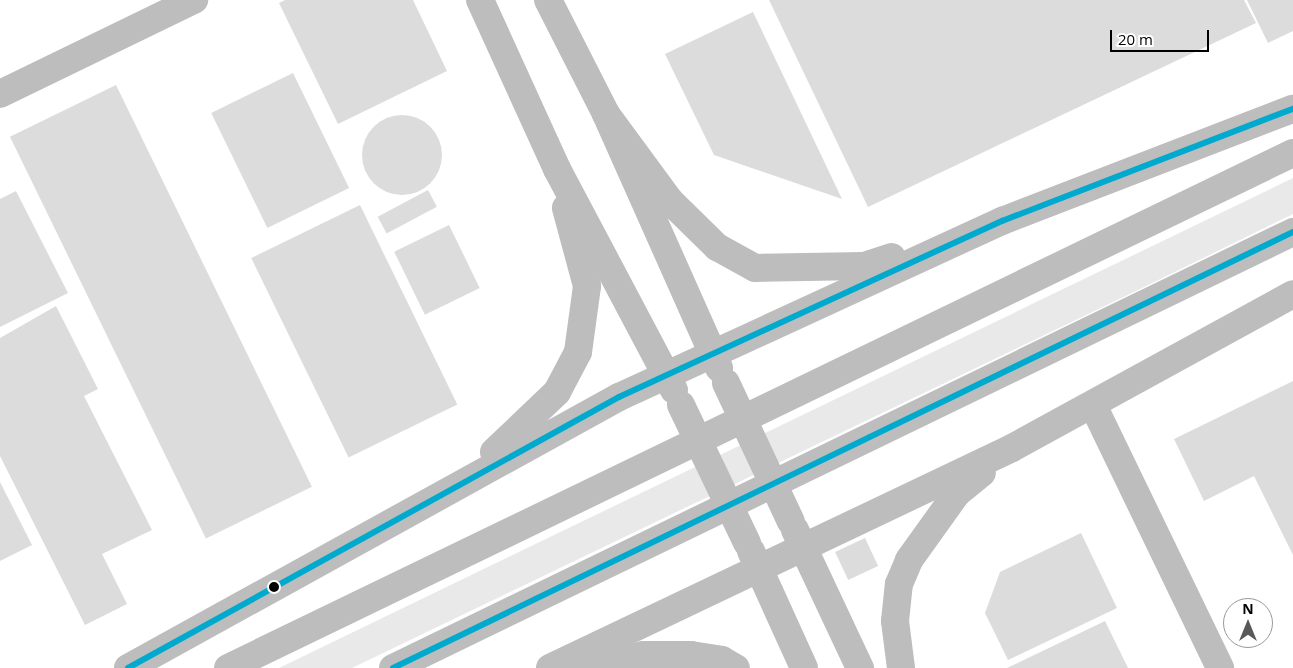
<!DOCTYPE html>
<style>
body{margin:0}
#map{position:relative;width:1293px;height:668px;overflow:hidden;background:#fff;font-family:"Open Sans",sans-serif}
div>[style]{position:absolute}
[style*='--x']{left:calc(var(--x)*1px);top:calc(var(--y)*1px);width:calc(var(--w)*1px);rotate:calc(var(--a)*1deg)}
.green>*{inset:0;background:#e9e9e9}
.building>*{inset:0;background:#dcdcdc;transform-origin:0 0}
.round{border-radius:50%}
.tertiary>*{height:28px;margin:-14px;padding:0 14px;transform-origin:14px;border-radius:14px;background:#bdbdbd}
.tertiary-bridge>*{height:28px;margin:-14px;padding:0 14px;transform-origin:14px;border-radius:14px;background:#bdbdbd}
.bus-1>*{height:6px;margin:-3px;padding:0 3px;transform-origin:3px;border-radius:3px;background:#00a9ce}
.dots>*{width:14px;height:14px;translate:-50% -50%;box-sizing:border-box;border:2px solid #fff;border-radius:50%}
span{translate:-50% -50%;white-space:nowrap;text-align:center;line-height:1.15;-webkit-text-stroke:4px #fff;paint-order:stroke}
.north{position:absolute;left:1223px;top:598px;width:50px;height:50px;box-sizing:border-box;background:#fff;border:1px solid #999;border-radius:50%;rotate:0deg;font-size:14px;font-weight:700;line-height:20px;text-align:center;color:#000}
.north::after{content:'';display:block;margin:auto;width:18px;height:22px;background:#595959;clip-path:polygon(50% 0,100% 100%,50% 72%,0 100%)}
.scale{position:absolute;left:1110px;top:30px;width:99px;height:22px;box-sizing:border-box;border:2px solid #000;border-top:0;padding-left:6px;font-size:15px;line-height:18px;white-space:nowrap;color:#000;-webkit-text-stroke:4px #fff;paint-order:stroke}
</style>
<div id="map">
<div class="green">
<i style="clip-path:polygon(1293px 178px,1293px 214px,1136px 291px,352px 668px,279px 668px)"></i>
</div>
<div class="building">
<i style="clip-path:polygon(285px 0,413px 0,447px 71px,338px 124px,279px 3px)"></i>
<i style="clip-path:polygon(769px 0,1244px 0,1256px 23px,868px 207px)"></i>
<i style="clip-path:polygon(1247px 0,1293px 0,1293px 31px,1268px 43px)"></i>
<i style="clip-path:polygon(753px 12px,842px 199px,714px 155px,665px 54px)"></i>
<i style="left:293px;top:73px;width:128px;height:91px;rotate:64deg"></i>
<i style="left:116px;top:85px;width:447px;height:118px;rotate:64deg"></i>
<i class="round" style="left:362px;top:115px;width:80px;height:80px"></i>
<i style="left:428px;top:190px;width:19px;height:57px;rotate:62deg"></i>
<i style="clip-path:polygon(16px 191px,68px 293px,0 327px,0 199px)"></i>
<i style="left:360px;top:205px;width:222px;height:121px;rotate:64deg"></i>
<i style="left:449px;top:225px;width:70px;height:61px;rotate:64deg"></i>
<i style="clip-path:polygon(56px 306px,98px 389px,84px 396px,152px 530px,102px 554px,127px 604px,85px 625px,0 456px,0 338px)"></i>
<i style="clip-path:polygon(1293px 381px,1293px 555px,1254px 476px,1204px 501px,1174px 439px)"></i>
<i style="clip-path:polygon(0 482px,32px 545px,0 561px)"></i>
<i style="clip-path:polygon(1081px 533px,1117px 608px,1008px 660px,985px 613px,1000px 572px)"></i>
<i style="left:865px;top:538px;width:31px;height:33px;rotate:65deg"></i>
<i style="clip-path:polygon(1105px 621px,1128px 668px,1007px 668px)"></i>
</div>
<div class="tertiary">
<i style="--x:480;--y:0;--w:186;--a:65.5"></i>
<i style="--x:557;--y:169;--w:250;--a:62.1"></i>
<i style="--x:548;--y:0;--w:128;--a:63"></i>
<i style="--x:606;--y:114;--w:278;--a:66"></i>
<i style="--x:0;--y:94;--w:216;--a:-25.9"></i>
<i style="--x:606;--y:114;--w:108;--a:53.7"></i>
<i style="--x:670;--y:201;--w:66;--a:44.4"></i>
<i style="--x:717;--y:247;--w:43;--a:28.9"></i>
<i style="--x:755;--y:268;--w:109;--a:-1.1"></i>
<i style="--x:864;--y:266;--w:29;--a:-18"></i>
<i style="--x:1093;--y:405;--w:292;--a:64.2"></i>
<i style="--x:494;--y:452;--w:87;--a:-43.6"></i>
<i style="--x:557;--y:392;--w:45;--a:-62.3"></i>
<i style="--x:578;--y:352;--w:67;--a:-82.2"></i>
<i style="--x:587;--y:286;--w:81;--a:-105.1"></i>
<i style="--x:795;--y:530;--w:153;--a:64.8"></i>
<i style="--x:751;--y:551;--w:128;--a:65.6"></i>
<i style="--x:128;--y:668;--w:561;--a:-28.9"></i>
<i style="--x:619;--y:397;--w:422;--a:-24.7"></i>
<i style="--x:1002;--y:221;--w:312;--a:-21.1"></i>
<i style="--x:228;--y:668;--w:1183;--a:-25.81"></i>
<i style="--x:393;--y:668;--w:1000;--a:-25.85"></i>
<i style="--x:550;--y:668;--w:512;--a:-25.46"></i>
<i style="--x:1012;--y:448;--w:320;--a:-28.7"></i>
<i style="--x:593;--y:668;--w:53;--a:-14.3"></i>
<i style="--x:644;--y:655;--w:47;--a:0"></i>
<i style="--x:691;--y:655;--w:31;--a:9"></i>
<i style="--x:722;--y:660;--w:16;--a:30"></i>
<i style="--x:901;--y:668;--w:47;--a:-97.3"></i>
<i style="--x:895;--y:621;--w:37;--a:-84"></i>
<i style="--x:899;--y:584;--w:26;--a:-67"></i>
<i style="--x:909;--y:560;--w:82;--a:-54.4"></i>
<i style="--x:957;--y:493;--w:32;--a:-39"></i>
</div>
<div class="tertiary-bridge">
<i style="--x:726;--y:383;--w:153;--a:64.9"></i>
<i style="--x:681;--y:405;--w:153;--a:64.4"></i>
</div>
<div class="bus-1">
<i style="--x:128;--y:668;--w:561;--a:-28.9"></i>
<i style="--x:619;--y:397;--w:422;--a:-24.7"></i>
<i style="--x:1002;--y:221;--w:312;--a:-21.1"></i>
<i style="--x:393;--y:668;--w:1000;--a:-25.85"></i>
</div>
<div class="dots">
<i style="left:274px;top:587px;background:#000"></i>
</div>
<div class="north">N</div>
<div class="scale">20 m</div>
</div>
